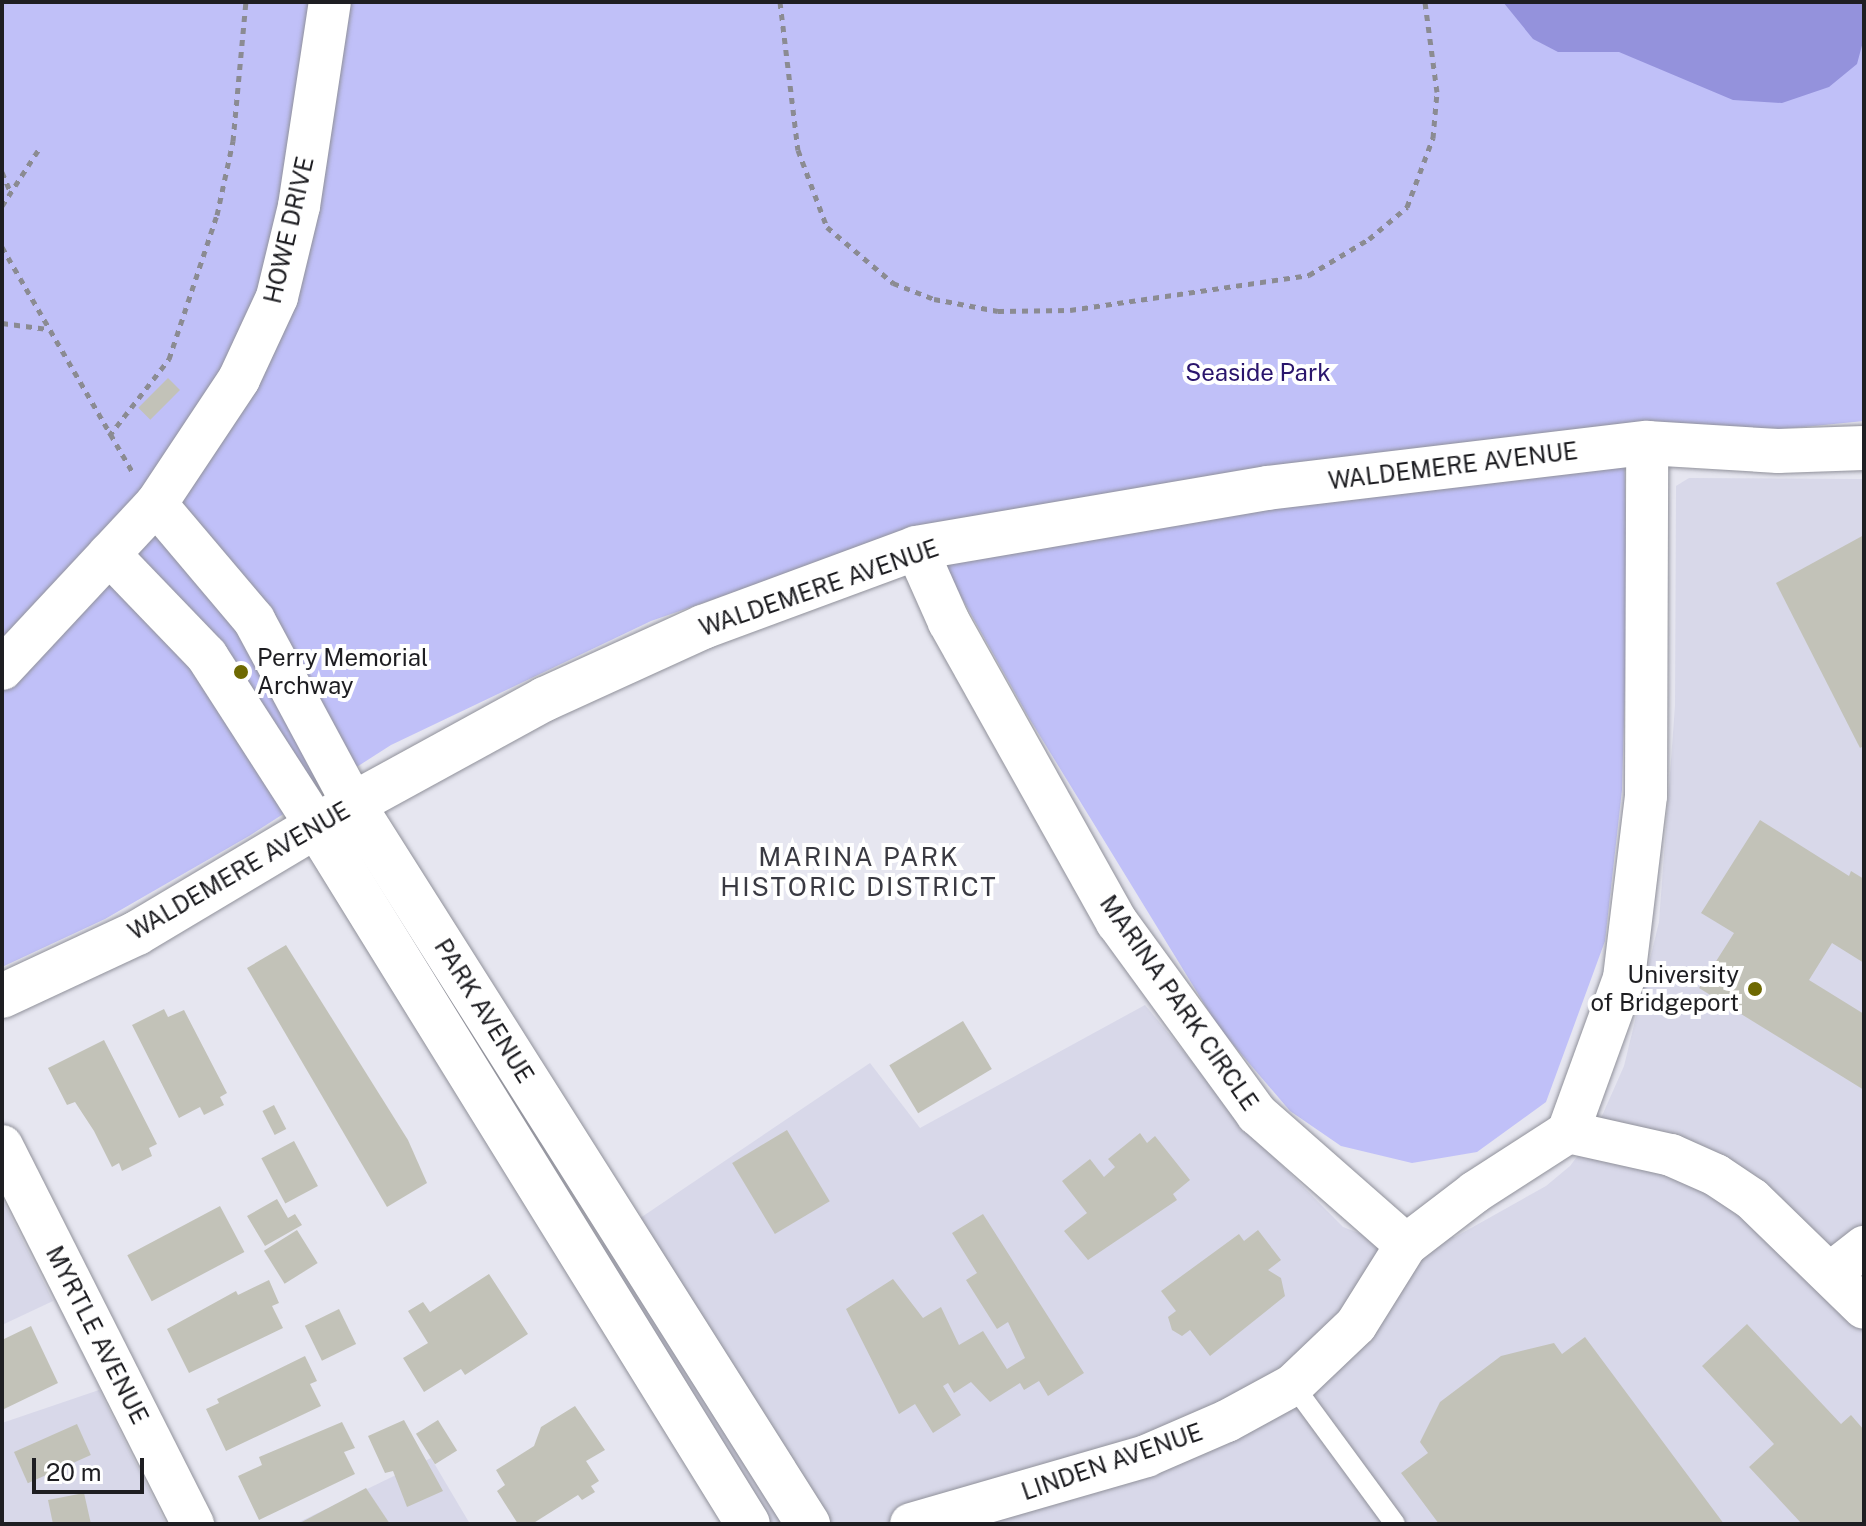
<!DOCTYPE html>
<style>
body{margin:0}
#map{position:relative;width:1866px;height:1526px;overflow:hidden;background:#e6e6f0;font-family:"Public Sans",sans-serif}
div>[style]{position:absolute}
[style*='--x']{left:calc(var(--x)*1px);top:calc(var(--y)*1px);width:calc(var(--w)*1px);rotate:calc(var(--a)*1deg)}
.built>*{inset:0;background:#d8d8e9}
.green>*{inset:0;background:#c0c0f8}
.water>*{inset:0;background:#9492dc}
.building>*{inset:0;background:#c2c2b8;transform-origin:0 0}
.path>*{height:5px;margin-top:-2.5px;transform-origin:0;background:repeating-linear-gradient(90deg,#8b8b92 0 6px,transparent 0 12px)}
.roads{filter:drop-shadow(0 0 2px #90919a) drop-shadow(0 0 2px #90919a)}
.service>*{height:20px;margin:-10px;padding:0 10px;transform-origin:10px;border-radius:10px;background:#fff}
.minor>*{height:42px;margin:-21px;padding:0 21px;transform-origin:21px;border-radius:21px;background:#fff}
.tertiary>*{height:44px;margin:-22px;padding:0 22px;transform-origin:22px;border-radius:22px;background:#fff}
.dots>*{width:22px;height:22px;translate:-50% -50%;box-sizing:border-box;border:4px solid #fff;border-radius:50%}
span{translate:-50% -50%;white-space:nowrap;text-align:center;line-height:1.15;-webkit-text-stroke:8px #fff;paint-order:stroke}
.street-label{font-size:24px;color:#1e1e22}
.park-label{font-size:24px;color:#2a156c}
.poi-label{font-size:24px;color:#1e1e22}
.left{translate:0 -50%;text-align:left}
.right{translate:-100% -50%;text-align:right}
.neighbourhood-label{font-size:26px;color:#3a3a42;letter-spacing:2px}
.frame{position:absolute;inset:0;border:4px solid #1e1e22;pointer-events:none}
.scale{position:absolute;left:32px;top:1458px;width:112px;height:36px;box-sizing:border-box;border:4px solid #1e1e22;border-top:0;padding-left:10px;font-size:24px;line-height:28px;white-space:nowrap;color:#1e1e22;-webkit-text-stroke:6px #fff;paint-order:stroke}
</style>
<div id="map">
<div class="built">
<i style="clip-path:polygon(1689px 478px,1864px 479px,1864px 1524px,724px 1524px,572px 1264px,870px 1063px,920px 1128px,1145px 1005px,1257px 1140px,1343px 1227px,1369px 1237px,1455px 1237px,1546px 1186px,1570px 1166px,1594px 1134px,1624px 1066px,1659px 922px,1675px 706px,1676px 486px)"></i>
<i style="clip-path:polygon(2px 1199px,53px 1301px,2px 1325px)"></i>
<i style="clip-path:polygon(99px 1390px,166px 1524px,2px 1524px,2px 1423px)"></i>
<i style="clip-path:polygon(431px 1458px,470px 1524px,295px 1524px)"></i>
</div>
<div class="green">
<i style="clip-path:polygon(2px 2px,1864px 2px,1864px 421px,1743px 433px,1624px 429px,1627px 612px,1622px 790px,1605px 941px,1546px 1102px,1477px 1152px,1412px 1163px,1341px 1146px,1290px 1111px,1219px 1028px,1029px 718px,922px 527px,651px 621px,391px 745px,249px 836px,105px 919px,2px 967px)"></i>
</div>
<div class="water">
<i style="clip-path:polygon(1503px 2px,1864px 2px,1864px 38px,1857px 64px,1829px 87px,1782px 103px,1733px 100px,1619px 52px,1558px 52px,1533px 39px)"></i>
</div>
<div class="building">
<i style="left:168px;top:378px;width:17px;height:42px;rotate:45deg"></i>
<i style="clip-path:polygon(1864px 535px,1864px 746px,1860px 748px,1776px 583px)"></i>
<i style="clip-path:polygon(1760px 820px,1849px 876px,1851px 871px,1864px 879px,1864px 963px,1832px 943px,1809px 980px,1864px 1014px,1864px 1090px,1699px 988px,1734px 933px,1701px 913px)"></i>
<i style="clip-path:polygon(286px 945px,408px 1140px,427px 1183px,387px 1207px,247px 968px)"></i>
<i style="clip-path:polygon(164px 1009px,168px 1017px,184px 1010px,227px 1093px,220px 1097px,224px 1105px,204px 1115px,200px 1107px,179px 1118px,132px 1025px)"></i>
<i style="left:963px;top:1021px;width:56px;height:86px;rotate:59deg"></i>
<i style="clip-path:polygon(104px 1040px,157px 1144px,149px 1148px,152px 1156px,122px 1171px,119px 1163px,112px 1167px,94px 1131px,75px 1102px,67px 1105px,48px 1068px)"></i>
<i style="left:274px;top:1105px;width:27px;height:13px;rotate:63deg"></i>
<i style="left:787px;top:1130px;width:83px;height:64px;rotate:59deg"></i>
<i style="clip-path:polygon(1140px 1133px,1147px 1143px,1155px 1136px,1190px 1180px,1173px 1194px,1177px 1200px,1088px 1260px,1064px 1231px,1087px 1213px,1062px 1181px,1090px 1159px,1104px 1177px,1115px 1167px,1108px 1159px)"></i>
<i style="left:294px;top:1141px;width:51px;height:37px;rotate:62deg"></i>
<i style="clip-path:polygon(277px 1199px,288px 1218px,295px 1214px,302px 1225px,265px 1246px,247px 1216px)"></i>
<i style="left:220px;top:1206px;width:52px;height:105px;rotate:62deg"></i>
<i style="clip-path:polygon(983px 1214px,1084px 1373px,1048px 1396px,1039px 1381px,1024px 1390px,1020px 1383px,990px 1402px,971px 1382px,954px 1393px,948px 1383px,943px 1386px,961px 1415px,933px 1433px,915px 1404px,899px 1414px,846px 1309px,893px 1279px,923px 1318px,941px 1307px,959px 1345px,983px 1331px,1007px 1369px,1025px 1358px,1008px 1322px,997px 1329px,966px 1280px,977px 1273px,952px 1233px)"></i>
<i style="left:297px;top:1230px;width:39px;height:39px;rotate:58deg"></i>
<i style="clip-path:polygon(1258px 1230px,1281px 1260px,1268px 1270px,1281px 1278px,1285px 1296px,1210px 1356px,1190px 1330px,1182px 1336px,1172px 1330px,1168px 1317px,1176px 1311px,1161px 1291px,1239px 1234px,1244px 1241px)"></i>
<i style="clip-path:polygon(489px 1274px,528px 1334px,465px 1375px,461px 1369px,424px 1392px,403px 1358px,428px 1343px,408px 1311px,423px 1302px,430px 1312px)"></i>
<i style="clip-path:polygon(269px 1280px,279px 1303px,272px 1306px,283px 1328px,189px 1373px,167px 1329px,236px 1291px,238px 1295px)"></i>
<i style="left:339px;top:1309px;width:39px;height:38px;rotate:64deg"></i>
<i style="clip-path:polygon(1747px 1324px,1841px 1424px,1851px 1415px,1864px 1430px,1864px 1524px,1802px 1524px,1749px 1467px,1774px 1444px,1702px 1366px)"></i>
<i style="clip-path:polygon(31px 1326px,58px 1383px,2px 1410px,2px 1340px)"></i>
<i style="clip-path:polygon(1585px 1337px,1724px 1524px,1439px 1524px,1401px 1473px,1428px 1453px,1420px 1442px,1440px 1402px,1501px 1356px,1554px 1343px,1562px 1354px)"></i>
<i style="clip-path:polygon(305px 1356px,317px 1381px,310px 1384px,321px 1406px,226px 1451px,206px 1409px,219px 1403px,217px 1399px)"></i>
<i style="clip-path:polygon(575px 1406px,605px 1450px,586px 1461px,599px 1481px,591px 1486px,595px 1492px,582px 1500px,578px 1495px,532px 1524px,518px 1524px,497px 1491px,505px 1485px,496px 1470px,534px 1446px,541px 1427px)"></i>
<i style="clip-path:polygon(404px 1420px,443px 1491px,407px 1507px,393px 1471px,385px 1473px,368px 1436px)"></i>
<i style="left:438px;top:1420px;width:36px;height:26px;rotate:58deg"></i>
<i style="clip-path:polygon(342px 1422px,355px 1448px,344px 1452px,355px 1474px,259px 1520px,238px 1476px,262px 1465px,259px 1457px)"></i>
<i style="left:77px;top:1424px;width:34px;height:69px;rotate:66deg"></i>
<i style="clip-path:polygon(366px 1488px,390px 1524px,298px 1524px)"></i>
<i style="clip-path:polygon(84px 1493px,91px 1524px,53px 1524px,48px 1500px)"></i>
</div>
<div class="path">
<i style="--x:780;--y:2;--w:149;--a:83.1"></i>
<i style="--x:798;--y:150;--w:82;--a:69.4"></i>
<i style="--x:827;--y:227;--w:87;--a:40.3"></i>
<i style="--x:893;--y:283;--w:44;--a:21.3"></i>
<i style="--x:934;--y:299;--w:65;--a:10.6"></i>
<i style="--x:998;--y:311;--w:72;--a:-0.8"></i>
<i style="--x:1070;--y:310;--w:242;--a:-8.3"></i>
<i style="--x:1309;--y:275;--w:70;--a:-31"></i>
<i style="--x:1369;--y:239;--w:50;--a:-40.1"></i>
<i style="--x:1407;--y:207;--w:74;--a:-69.4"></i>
<i style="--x:1433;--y:138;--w:46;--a:-85"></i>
<i style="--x:1437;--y:92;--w:91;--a:-97.6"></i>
<i style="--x:2;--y:172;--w:23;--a:67"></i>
<i style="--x:2;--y:206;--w:68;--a:-57"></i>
<i style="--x:2;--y:247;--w:259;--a:59.9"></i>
<i style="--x:2;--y:323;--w:46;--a:7.4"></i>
<i style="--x:109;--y:436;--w:98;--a:-52.1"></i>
<i style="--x:169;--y:359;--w:152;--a:-71.6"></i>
<i style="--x:217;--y:215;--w:76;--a:-77.8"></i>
<i style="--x:233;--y:141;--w:140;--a:-84.7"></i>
</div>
<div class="roads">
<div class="service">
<i style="--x:1293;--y:1385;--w:172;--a:53.7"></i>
</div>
<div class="minor">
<i style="--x:156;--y:504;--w:152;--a:49.8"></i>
<i style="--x:254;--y:620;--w:209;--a:61.7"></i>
<i style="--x:916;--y:548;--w:81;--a:66"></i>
<i style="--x:949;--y:622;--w:344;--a:60.8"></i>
<i style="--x:1117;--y:922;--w:238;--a:53.9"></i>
<i style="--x:1257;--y:1114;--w:198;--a:41.3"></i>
<i style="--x:109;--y:554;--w:141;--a:46.1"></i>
<i style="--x:207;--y:656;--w:203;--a:57.2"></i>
<i style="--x:2;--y:669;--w:226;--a:-47"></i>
<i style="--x:156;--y:504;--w:150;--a:-56.4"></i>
<i style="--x:239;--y:379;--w:90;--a:-65.1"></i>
<i style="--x:277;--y:297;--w:94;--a:-76.4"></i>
<i style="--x:299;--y:206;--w:206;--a:-81.4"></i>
<i style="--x:1568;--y:1132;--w:106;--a:12.6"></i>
<i style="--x:1671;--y:1155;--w:49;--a:24"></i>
<i style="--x:1716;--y:1175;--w:43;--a:33.7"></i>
<i style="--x:1752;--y:1199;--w:156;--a:44.2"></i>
<i style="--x:2;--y:1146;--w:424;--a:63.2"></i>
<i style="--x:1832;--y:1272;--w:41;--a:-38"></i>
<i style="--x:911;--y:1524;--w:245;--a:-16.1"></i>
<i style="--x:1146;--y:1456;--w:88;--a:-23.4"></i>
<i style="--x:1227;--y:1421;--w:75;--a:-28.6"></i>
<i style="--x:1293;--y:1385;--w:87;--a:-43.6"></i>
<i style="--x:1356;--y:1325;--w:94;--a:-58"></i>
<i style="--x:1406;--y:1245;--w:87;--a:-37.5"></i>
<i style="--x:1475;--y:1192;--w:111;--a:-32.8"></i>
<i style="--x:1568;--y:1132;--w:164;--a:-70"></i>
<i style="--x:1624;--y:978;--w:183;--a:-83.1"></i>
<i style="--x:1646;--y:796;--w:353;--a:-89.8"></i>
</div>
<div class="tertiary">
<i style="--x:353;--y:804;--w:852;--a:57.71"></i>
<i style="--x:317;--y:827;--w:819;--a:58.27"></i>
<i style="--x:2;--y:996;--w:149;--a:-25"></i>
<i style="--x:137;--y:933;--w:252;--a:-30.8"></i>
<i style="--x:353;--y:804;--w:219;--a:-28.7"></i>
<i style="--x:545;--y:699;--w:174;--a:-24.5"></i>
<i style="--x:703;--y:627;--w:227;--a:-20.3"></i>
<i style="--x:916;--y:548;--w:356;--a:-9.7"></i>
<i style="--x:1267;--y:488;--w:383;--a:-6.8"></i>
<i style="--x:1647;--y:443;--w:131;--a:3.5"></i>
<i style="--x:1778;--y:451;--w:86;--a:-2"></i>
</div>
</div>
<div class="dots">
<i style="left:241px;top:672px;background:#6e6902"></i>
<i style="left:1755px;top:989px;background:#6e6902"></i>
</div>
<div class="street-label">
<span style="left:289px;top:230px;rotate:-77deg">HOWE DRIVE</span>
<span style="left:1453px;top:466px;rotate:-7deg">WALDEMERE AVENUE</span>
<span style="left:819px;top:588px;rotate:-19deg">WALDEMERE AVENUE</span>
<span style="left:239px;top:871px;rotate:-30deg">WALDEMERE AVENUE</span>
<span style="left:1179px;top:1003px;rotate:55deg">MARINA PARK CIRCLE</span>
<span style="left:484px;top:1011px;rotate:58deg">PARK AVENUE</span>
<span style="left:97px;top:1335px;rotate:63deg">MYRTLE AVENUE</span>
<span style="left:1112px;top:1462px;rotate:-19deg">LINDEN AVENUE</span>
</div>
<div class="park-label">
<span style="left:1258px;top:373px">Seaside Park</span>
</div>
<div class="poi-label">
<span class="left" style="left:257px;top:672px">Perry Memorial<br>Archway</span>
<span class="right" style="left:1739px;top:989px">University<br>of Bridgeport</span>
</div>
<div class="neighbourhood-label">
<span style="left:859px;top:872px">MARINA PARK<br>HISTORIC DISTRICT</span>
</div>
<div class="frame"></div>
<div class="scale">20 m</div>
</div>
